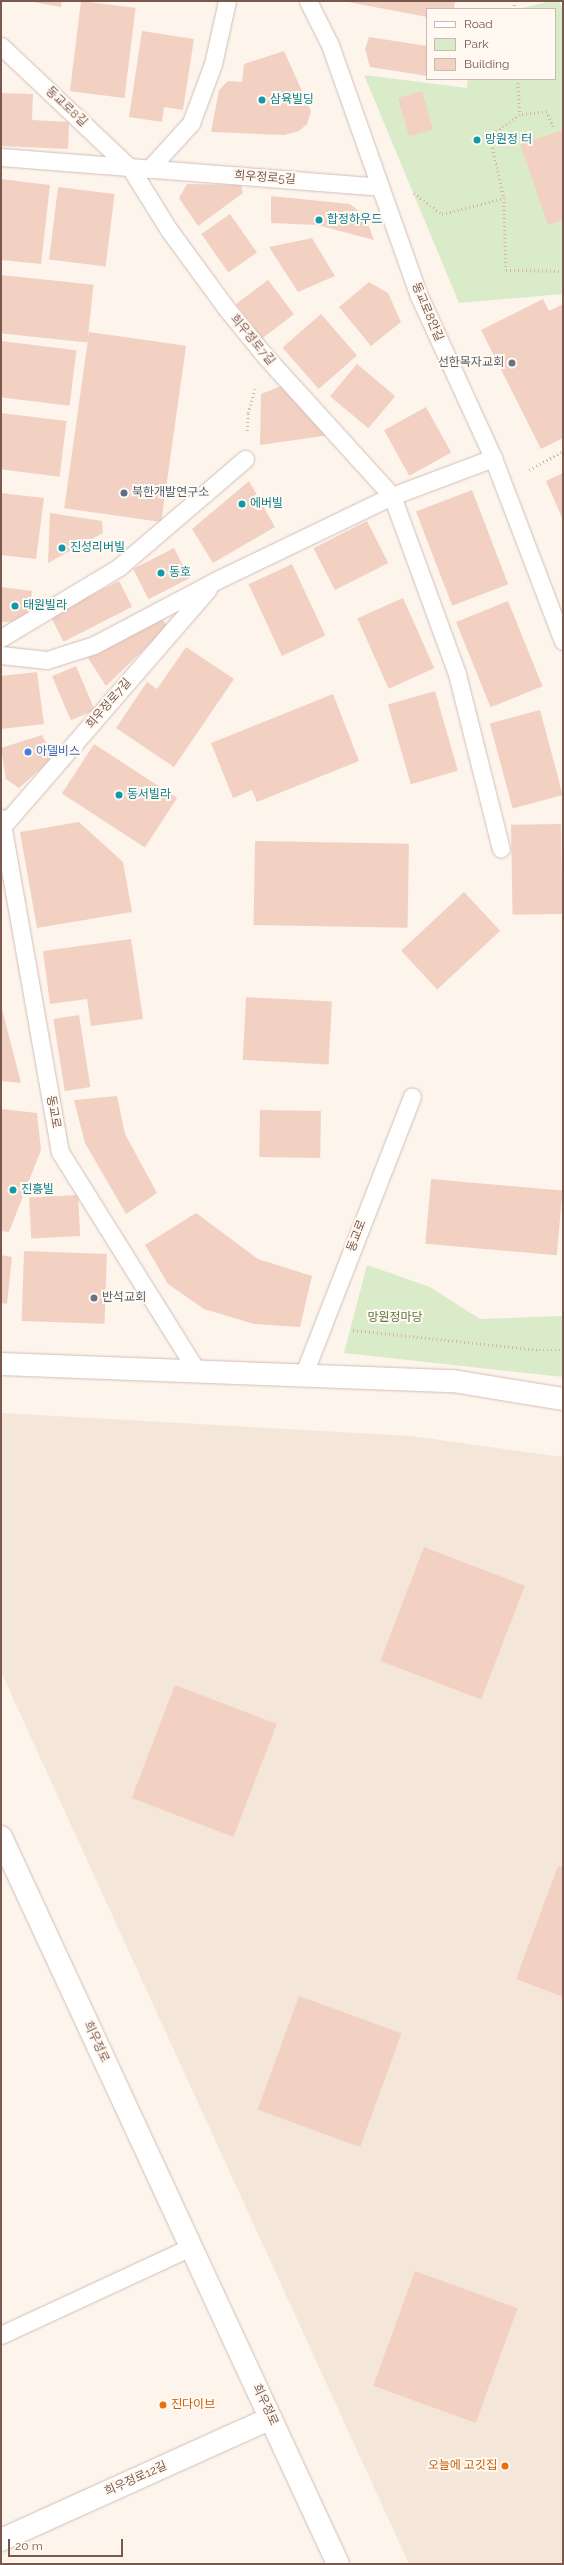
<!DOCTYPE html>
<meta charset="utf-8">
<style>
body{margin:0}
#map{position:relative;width:564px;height:2565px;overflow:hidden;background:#fdf4ec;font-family:Raleway,"Noto Sans KR",sans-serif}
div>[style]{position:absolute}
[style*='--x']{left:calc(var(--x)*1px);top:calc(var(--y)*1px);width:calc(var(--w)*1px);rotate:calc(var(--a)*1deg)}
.residential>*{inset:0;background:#f5e6da}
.green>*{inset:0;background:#daebc9}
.building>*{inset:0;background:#f2d1c3;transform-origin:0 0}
.path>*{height:2.5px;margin-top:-1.25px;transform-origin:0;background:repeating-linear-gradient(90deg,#d8b4a5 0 1px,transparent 0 4px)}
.roads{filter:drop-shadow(0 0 1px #d2bdb3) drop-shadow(0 0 1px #d2bdb3)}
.lane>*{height:17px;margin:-8.5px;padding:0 8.5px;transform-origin:8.5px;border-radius:8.5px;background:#fff}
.street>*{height:22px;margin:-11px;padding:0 11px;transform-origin:11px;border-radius:11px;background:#fff}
.secondary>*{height:22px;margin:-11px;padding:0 11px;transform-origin:11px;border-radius:11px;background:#fff}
.dots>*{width:11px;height:11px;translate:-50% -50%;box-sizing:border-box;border:2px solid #fff9f2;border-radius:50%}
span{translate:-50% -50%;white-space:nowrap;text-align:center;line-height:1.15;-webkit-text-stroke:4px #fff9f2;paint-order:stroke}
.culture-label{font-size:12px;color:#0d838f}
.left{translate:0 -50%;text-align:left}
.street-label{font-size:12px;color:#79584d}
.worship-label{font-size:12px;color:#5b616d}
.right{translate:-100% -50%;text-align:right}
.service-label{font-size:12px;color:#4e5e75}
.shop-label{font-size:12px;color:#366cbe}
.park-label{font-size:12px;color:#587941}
.food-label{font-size:12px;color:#c56008}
.frame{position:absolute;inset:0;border:2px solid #79584d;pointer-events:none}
.legend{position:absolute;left:426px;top:8px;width:130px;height:72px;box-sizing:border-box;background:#fff9f2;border:1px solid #c9b9b0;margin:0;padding:5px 7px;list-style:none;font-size:12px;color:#79584d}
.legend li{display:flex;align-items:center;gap:8px;height:20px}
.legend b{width:20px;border:1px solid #c9b9b0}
.scale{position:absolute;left:8px;top:2539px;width:115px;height:18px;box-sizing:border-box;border:2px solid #79584d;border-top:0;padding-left:5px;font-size:12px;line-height:14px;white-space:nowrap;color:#79584d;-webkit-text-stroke:3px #fff9f2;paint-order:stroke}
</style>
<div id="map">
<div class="residential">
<i style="clip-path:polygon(1px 1413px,411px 1436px,563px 1457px,563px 2564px,409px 2564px,1px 1672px)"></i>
</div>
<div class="green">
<i style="clip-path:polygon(551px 1px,559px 1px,563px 10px,563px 294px,459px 303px,364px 75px,467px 88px,468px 79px,555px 79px,555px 9px,518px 9px)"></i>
<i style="clip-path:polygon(367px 1265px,430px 1287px,480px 1319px,563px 1316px,563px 1377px,344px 1353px)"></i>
</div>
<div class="building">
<i style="clip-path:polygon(28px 1px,62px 1px,61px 7px)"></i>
<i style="left:81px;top:1px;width:55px;height:91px;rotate:7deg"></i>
<i style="clip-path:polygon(343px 1px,455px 1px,454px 9px,427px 9px,427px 17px)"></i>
<i style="clip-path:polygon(142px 31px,194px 39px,183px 110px,164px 107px,162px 122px,129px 117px)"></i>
<i style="clip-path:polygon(369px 37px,427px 46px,427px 76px,370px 67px,365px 49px)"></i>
<i style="clip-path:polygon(284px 51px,311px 111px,307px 124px,299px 131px,284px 135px,211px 132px,219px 90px,228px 81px,242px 82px,244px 64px)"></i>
<i style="left:422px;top:91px;width:40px;height:25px;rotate:74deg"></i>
<i style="clip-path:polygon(2px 93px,33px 94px,32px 120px,69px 122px,68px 149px,1px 146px)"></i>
<i style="clip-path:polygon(563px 130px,563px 220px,548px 225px,520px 144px)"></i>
<i style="clip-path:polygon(1px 179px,50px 185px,41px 264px,1px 260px)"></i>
<i style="clip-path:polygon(187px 184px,241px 185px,243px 193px,198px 226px,179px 198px)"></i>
<i style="left:58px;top:187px;width:57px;height:73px;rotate:7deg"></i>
<i style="clip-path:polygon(271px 196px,350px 204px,365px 216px,374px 240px,317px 225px,271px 223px)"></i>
<i style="left:230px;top:214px;width:47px;height:35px;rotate:55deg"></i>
<i style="clip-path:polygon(312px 238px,335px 276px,298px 292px,269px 247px)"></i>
<i style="left:1px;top:275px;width:93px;height:58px;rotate:6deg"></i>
<i style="left:268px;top:280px;width:43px;height:40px;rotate:53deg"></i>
<i style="clip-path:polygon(369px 282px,388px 293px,401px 322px,371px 346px,339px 307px)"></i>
<i style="clip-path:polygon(543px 299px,549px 311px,563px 304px,563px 438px,541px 449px,481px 330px)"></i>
<i style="left:321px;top:314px;width:55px;height:51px;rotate:49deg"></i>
<i style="left:89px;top:332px;width:98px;height:178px;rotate:8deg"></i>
<i style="left:1px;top:341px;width:76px;height:56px;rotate:7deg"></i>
<i style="left:357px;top:364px;width:50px;height:42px;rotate:40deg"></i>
<i style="clip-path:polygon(284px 385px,330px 435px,260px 445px,261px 394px)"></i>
<i style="left:426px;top:407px;width:52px;height:48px;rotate:61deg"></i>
<i style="left:1px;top:413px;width:66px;height:56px;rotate:7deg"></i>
<i style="clip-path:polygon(563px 473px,563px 520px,546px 481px)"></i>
<i style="clip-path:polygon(249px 481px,275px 527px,213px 563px,192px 529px)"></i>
<i style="left:472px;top:490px;width:101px;height:60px;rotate:69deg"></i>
<i style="clip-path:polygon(1px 493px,44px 498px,36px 559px,1px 555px)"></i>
<i style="clip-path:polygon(50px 513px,102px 521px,103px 533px,48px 563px)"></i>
<i style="left:367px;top:521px;width:47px;height:60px;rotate:63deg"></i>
<i style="left:174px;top:548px;width:34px;height:46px;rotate:63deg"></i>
<i style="left:292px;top:564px;width:79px;height:48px;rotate:65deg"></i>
<i style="left:119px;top:581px;width:29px;height:77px;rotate:63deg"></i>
<i style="clip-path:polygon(1px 587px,32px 591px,28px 621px,1px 622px)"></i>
<i style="left:403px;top:598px;width:77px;height:50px;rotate:66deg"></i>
<i style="left:508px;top:601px;width:92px;height:56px;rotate:68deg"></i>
<i style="clip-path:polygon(161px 618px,168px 626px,106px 686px,88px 658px)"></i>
<i style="clip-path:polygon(186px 647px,234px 679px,174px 767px,116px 728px,147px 682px,157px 689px)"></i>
<i style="left:76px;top:666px;width:48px;height:26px;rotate:67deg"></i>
<i style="clip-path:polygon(37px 672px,44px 724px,1px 729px,1px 676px)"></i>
<i style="left:435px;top:691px;width:83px;height:49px;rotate:74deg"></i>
<i style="clip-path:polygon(333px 694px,359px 761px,257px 802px,252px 790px,233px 798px,211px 743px)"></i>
<i style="left:540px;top:710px;width:88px;height:52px;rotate:75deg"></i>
<i style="clip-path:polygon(42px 735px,54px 757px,19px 788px,6px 779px,1px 748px)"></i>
<i style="left:94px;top:744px;width:99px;height:59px;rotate:33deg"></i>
<i style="clip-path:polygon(79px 822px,123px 862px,132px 912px,37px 928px,20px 832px)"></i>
<i style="left:561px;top:824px;width:90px;height:50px;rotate:89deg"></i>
<i style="left:255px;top:841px;width:154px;height:84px;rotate:1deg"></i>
<i style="left:464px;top:892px;width:53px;height:86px;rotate:47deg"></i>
<i style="clip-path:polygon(131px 939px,143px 1019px,91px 1026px,87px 999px,50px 1004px,43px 951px)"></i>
<i style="left:246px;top:997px;width:86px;height:63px;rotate:3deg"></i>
<i style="clip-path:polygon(1px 1009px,2px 1009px,21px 1083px,1px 1081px)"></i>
<i style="left:79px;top:1015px;width:73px;height:26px;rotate:81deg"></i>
<i style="clip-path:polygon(117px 1096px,125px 1134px,157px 1193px,126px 1214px,85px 1143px,74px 1100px)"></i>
<i style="clip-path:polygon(1px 1109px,37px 1113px,41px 1150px,9px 1232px,1px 1231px)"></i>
<i style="left:260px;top:1110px;width:61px;height:47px;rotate:1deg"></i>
<i style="left:431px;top:1179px;width:132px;height:65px;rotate:5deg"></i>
<i style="left:78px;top:1195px;width:41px;height:49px;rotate:87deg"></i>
<i style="clip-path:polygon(196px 1213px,258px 1259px,312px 1276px,300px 1327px,254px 1324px,204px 1309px,168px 1284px,145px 1245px)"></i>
<i style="left:24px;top:1251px;width:83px;height:70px;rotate:2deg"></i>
<i style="clip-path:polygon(1px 1255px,12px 1257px,7px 1304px,1px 1303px)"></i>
<i style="left:424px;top:1547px;width:108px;height:122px;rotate:21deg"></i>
<i style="left:175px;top:1685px;width:109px;height:121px;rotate:21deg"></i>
<i style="clip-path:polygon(558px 1866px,563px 1867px,563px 1997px,516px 1979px)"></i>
<i style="left:299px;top:1996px;width:109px;height:121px;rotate:20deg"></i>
<i style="left:415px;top:2271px;width:109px;height:122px;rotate:20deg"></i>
</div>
<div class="path">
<i style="--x:514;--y:1;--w:8;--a:83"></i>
<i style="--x:518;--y:79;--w:36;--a:87"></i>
<i style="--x:553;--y:127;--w:16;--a:-112"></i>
<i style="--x:547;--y:112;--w:27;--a:174"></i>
<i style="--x:520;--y:115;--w:37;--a:145"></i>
<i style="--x:490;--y:136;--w:64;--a:77.3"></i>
<i style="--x:504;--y:198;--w:72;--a:88.4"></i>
<i style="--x:506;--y:270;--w:57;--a:1"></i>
<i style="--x:414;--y:193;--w:35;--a:37"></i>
<i style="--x:442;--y:214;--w:64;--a:-14.5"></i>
<i style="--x:247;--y:431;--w:18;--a:-87"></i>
<i style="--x:248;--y:413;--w:25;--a:-74"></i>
<i style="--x:529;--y:470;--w:39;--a:-29"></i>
<i style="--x:353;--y:1330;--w:187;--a:6.1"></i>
<i style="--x:539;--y:1350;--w:24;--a:0"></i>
</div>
<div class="roads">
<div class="lane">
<i style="--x:308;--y:1;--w:49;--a:63.4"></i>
<i style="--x:330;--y:45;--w:266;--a:70.5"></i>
<i style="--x:419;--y:296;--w:178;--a:65.4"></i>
<i style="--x:493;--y:458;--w:196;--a:69.1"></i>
<i style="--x:1;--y:46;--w:179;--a:43.4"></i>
<i style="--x:131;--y:169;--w:72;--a:58.1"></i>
<i style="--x:169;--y:230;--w:97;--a:53.8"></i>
<i style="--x:226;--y:308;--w:63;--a:50.8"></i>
<i style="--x:266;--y:357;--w:188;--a:47.8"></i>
<i style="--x:392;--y:496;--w:189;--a:69.9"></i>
<i style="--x:457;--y:674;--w:180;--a:75.9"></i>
<i style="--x:1;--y:157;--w:380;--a:4.5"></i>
<i style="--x:149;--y:169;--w:62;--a:-47.6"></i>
<i style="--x:191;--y:123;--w:63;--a:-69.6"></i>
<i style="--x:213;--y:64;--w:65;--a:-77.5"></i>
<i style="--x:1;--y:638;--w:138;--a:-31"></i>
<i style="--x:119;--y:567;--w:166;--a:-40.6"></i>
<i style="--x:1;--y:655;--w:46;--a:6.2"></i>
<i style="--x:47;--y:660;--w:49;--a:-17.7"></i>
<i style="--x:94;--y:645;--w:137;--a:-27.9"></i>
<i style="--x:215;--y:581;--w:196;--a:-25.7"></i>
<i style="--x:392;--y:496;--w:108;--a:-20.6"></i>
<i style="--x:1;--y:818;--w:339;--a:80"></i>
<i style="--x:60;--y:1152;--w:258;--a:58"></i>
<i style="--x:2;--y:827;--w:315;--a:-49.1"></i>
<i style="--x:303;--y:1376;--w:300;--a:-68.7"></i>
<i style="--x:1;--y:2335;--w:209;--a:-24.9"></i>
</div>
<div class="street">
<i style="--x:1;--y:2540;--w:296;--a:-24.3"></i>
</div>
<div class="secondary">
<i style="--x:1;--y:1364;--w:452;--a:2.2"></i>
<i style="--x:453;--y:1381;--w:111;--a:9.3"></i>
<i style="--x:1;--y:1837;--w:801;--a:65.13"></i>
</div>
</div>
<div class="dots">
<i style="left:262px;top:100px;background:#0f9aa8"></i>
<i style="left:477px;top:140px;background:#0f9aa8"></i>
<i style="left:319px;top:220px;background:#0f9aa8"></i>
<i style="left:512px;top:363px;background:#6b7280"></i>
<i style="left:124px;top:493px;background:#5c6f8a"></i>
<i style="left:242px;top:504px;background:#0f9aa8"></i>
<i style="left:62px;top:548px;background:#0f9aa8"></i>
<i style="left:161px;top:573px;background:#0f9aa8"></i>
<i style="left:15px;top:606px;background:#0f9aa8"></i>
<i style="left:28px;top:752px;background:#3f7fe0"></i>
<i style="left:119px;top:795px;background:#0f9aa8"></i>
<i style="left:13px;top:1190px;background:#0f9aa8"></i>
<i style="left:94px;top:1298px;background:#6b7280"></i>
<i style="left:163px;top:2405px;background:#e8710a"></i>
<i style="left:505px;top:2466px;background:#e8710a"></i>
</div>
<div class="culture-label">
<span class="left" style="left:270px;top:100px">삼육빌딩</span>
<span class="left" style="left:485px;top:140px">망원정 터</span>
<span class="left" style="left:327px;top:220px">합정하우드</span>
<span class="left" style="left:250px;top:504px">에버빌</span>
<span class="left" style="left:70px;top:548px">진성리버빌</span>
<span class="left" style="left:169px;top:573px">동호</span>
<span class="left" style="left:23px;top:606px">태원빌라</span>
<span class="left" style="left:127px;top:795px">동서빌라</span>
<span class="left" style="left:21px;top:1190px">진흥빌</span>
</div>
<div class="street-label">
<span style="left:66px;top:107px;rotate:43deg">동교로8길</span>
<span style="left:265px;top:178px;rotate:4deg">희우정로5길</span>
<span style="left:427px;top:312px;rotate:67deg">동교로8안길</span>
<span style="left:252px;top:340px;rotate:50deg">희우정로7길</span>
<span style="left:109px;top:704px;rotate:-49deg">희우정로7길</span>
<span style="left:53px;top:1112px;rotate:80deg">동교로</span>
<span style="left:357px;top:1236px;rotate:-69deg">동교로</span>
<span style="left:96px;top:2042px;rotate:65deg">희우정로</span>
<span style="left:265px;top:2405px;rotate:65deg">희우정로</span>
<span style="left:136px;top:2479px;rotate:-24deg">희우정로12길</span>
</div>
<div class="worship-label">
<span class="right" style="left:504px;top:363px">선한목자교회</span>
<span class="left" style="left:102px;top:1298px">반석교회</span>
</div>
<div class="service-label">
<span class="left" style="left:132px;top:493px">북한개발연구소</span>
</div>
<div class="shop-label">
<span class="left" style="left:36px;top:752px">아델비스</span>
</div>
<div class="park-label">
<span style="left:395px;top:1318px">망원정마당</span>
</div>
<div class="food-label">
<span class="left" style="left:171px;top:2405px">진다이브</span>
<span class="right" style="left:497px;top:2466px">오늘에 고깃집</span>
</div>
<div class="frame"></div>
<ul class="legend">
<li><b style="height:5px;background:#fff"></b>Road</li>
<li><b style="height:11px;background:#daebc9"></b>Park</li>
<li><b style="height:11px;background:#f2d1c3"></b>Building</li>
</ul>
<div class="scale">20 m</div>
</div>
